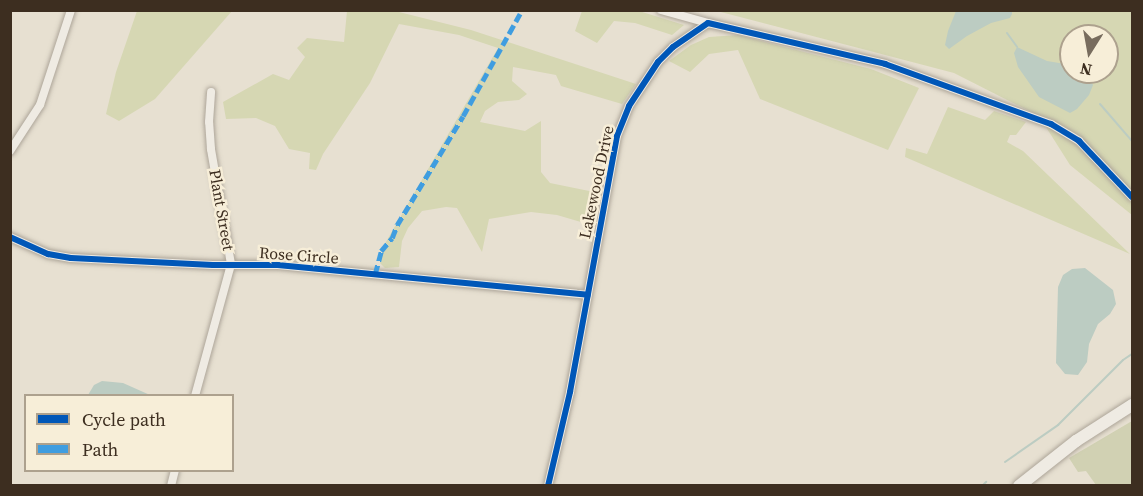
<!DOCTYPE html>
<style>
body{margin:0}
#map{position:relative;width:1143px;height:496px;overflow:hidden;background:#e7e0d1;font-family:"Source Serif 4",serif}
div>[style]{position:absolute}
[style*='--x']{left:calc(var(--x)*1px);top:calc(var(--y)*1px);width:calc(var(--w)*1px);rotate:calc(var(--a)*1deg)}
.green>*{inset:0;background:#d6d7b3}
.cemetery>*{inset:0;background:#d1d1b3}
.water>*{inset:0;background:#bcccc2}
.stream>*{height:2px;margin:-1px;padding:0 1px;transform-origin:1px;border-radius:1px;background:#bcccc2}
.roads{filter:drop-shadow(0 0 2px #ada599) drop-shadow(0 0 2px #ada599)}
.minor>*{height:8px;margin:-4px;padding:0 4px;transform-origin:4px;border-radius:4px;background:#efebe3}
.secondary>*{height:12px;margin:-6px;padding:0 6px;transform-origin:6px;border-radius:6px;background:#efebe3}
.quiet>*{height:4.5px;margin-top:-2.25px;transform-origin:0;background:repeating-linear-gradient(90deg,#3f9de0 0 9px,transparent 0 13.5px)}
.cycleway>*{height:6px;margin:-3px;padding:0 3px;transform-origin:3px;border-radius:3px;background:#0057b8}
span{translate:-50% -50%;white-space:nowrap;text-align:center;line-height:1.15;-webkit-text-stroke:5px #f7eed8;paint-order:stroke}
.street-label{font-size:16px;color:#3d2e20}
.frame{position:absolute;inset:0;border:12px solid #3d2e20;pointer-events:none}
.legend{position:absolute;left:24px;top:394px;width:210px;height:78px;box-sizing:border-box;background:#f7eed8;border:2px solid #ada18e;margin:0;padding:8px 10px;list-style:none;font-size:18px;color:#3d2e20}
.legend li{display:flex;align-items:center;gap:12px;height:30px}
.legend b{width:30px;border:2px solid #ada18e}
.north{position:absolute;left:1059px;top:24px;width:60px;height:60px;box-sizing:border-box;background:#f7eed8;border:2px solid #ada18e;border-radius:50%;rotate:191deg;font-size:16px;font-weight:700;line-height:24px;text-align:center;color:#3d2e20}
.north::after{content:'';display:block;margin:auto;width:21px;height:27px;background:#786c5e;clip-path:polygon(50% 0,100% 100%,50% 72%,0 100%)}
</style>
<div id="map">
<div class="green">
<i style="clip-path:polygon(137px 11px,232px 11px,155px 99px,119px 121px,106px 114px,116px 72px)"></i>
<i style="clip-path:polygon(347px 11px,395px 11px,471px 30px,636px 84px,622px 104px,561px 86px,556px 75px,513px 67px,512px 81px,527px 94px,519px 100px,498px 102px,485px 111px,480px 122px,525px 131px,541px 121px,541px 172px,550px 183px,599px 193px,591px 225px,557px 215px,531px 212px,489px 219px,482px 252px,457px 208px,446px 207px,422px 211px,408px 228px,402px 241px,399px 267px,385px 268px,380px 263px,383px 247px,498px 48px,459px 35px,399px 24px,370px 83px,323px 154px,316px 170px,309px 169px,310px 153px,289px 149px,275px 126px,256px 118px,226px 119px,223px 102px,273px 74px,289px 80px,305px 57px,297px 48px,307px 38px,344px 42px)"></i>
<i style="clip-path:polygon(582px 11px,639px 11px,684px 25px,672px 35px,635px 23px,614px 21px,597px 43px,575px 31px)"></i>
<i style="clip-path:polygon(evenodd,717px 11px,1132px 11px,1132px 215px,1070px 165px,1039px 116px,954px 73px,717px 11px,1071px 36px,1107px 36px,1107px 72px,1071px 72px,1071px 36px)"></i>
<i style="clip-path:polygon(738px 35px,871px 69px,919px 88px,888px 150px,760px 99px,738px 50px,709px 54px,690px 72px,669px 61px,691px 45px,709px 37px)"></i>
<i style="clip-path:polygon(948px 107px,985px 120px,994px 111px,1026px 122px,1016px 135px,1010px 135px,1007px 142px,1023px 151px,1130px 254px,905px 157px,906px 148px,927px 154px)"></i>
</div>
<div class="cemetery">
<i style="clip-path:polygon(1132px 421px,1132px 484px,1096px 485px,1086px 471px,1078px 472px,1069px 458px)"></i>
</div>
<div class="water">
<i style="clip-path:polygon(956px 11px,1012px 11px,1012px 14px,1010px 18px,991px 23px,967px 36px,949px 49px,945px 45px,948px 31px)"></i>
<i style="clip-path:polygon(1017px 47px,1047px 61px,1071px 65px,1071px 72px,1084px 72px,1088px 75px,1093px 85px,1089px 95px,1077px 109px,1070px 113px,1039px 97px,1018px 67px,1014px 53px)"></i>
<i style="clip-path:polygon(1085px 268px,1113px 290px,1116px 304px,1110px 314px,1098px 324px,1089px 344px,1087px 362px,1078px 375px,1065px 374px,1056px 363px,1058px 287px,1063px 275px,1072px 269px)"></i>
<i style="clip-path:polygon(102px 381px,123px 383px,150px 395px,88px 395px,94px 385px)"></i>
</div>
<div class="stream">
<i style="--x:1007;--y:33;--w:17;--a:54"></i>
<i style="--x:1100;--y:104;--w:49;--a:49.1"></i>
<i style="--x:1005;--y:462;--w:65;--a:-34.9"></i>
<i style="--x:1058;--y:425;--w:92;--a:-45"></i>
<i style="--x:1123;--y:360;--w:11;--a:-34"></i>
<i style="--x:982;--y:486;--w:6;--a:-45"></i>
</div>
<div class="roads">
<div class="minor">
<i style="--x:661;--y:10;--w:49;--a:15.5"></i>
<i style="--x:10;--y:151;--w:55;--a:-56.9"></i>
<i style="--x:40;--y:105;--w:100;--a:-71.9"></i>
<i style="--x:10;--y:237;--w:42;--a:24.1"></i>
<i style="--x:48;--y:254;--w:23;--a:10"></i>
<i style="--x:71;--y:258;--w:142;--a:2.8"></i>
<i style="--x:213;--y:265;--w:65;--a:0"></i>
<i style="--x:278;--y:265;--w:311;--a:5.5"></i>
<i style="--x:195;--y:396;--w:137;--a:-74.7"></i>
<i style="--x:231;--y:264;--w:117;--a:-99.9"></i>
<i style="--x:211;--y:149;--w:27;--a:-94"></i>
<i style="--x:209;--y:122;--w:30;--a:-86"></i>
<i style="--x:171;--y:486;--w:16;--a:-76"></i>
<i style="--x:548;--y:486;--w:97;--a:-76.8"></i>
<i style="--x:570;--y:392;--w:260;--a:-79.6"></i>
<i style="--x:617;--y:136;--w:32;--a:-68"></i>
<i style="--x:629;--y:106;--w:53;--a:-56.6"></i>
<i style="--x:658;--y:62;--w:21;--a:-45"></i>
<i style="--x:673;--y:47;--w:42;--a:-34.4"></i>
<i style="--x:708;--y:23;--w:182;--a:13"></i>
<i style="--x:885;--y:64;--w:177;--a:19.9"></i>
<i style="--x:1051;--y:124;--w:33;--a:31"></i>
<i style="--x:1079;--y:141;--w:77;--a:46.6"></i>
</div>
<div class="secondary">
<i style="--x:1019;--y:486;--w:73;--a:-38.3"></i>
<i style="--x:1076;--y:441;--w:67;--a:-32.7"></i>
</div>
</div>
<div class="quiet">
<i style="--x:375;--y:274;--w:24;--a:-75"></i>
<i style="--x:381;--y:251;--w:17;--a:-50"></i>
<i style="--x:392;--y:238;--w:14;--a:-69"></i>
<i style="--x:397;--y:225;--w:127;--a:-58.8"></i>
<i style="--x:463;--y:116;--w:121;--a:-60.9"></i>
</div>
<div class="cycleway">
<i style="--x:10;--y:237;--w:42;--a:24.1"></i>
<i style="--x:48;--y:254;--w:23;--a:10"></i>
<i style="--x:71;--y:258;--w:142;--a:2.8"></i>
<i style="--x:213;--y:265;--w:65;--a:0"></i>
<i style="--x:278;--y:265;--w:311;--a:5.5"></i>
<i style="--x:548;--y:486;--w:97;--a:-76.8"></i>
<i style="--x:570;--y:392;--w:260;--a:-79.6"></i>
<i style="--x:617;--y:136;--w:32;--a:-68"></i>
<i style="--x:629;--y:106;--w:53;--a:-56.6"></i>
<i style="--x:658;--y:62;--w:21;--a:-45"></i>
<i style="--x:673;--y:47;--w:42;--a:-34.4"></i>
<i style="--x:708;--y:23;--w:182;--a:13"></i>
<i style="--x:885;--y:64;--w:177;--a:19.9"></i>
<i style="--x:1051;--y:124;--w:33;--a:31"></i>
<i style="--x:1079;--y:141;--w:77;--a:46.6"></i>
</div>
<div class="street-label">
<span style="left:596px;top:182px;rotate:-78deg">Lakewood Drive</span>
<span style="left:222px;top:210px;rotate:80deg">Plant Street</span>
<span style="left:299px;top:255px;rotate:4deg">Rose Circle</span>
</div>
<div class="frame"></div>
<ul class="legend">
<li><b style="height:8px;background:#0057b8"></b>Cycle path</li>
<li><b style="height:8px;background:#3f9de0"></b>Path</li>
</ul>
<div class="north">N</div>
</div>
